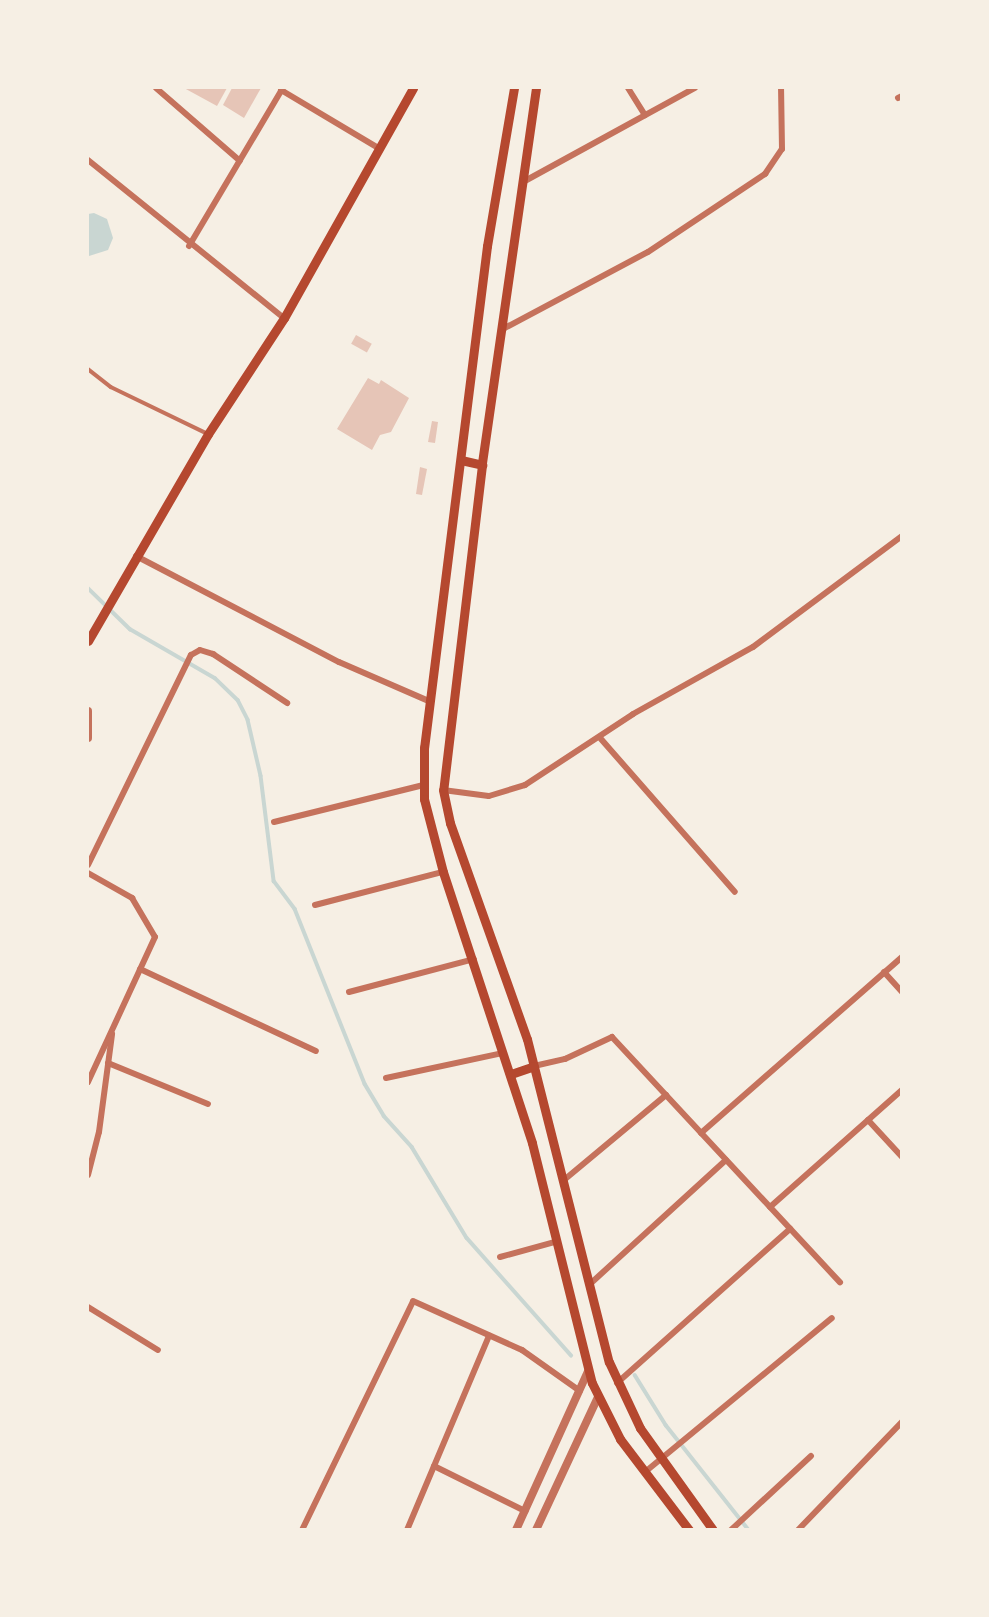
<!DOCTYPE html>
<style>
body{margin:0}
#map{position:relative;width:989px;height:1617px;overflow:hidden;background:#f6efe4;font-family:Montserrat,sans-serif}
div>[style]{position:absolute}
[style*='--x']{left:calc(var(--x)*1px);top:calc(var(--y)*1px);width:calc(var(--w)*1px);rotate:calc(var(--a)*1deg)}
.water>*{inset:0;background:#c9d6d2}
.stream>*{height:3.5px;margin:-1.75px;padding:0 1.75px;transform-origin:1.75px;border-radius:1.75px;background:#c9d6d2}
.building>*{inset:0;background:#e6c5b7;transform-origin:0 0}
.service>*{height:3.5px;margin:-1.75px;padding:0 1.75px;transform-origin:1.75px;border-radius:1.75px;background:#c5725c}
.minor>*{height:6px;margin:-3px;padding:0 3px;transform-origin:3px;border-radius:3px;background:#c5725c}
.tertiary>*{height:8px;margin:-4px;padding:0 4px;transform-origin:4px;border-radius:4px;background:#c5725c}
.secondary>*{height:9px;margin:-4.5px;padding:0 4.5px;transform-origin:4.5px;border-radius:4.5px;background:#b5482f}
span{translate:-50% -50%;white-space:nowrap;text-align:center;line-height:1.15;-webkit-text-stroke:5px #f6efe4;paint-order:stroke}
.frame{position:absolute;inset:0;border:89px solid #f6efe4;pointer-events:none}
</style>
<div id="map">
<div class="water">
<i style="clip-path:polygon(94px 213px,107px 219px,113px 238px,108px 250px,89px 256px,88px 214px)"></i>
</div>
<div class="stream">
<i style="--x:88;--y:588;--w:59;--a:44.3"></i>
<i style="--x:130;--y:629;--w:98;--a:30"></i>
<i style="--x:215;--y:678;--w:32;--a:44"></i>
<i style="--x:238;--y:700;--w:22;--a:63"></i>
<i style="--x:248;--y:720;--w:57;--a:76.9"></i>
<i style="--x:261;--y:776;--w:106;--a:82.9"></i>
<i style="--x:274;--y:881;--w:35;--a:53"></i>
<i style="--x:295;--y:909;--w:188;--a:68.2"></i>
<i style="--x:365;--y:1084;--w:37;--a:59"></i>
<i style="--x:384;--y:1116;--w:42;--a:47.9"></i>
<i style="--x:412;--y:1147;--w:106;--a:58.9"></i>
<i style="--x:467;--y:1238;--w:157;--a:48.4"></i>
<i style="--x:635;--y:1375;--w:59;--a:58.2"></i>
<i style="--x:666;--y:1425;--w:134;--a:51.7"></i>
</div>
<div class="building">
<i style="clip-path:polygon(184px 88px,227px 88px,217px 106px)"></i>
<i style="clip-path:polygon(232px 88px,261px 88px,244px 118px,223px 105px)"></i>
<i style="left:356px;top:335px;width:18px;height:10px;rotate:29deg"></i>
<i style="clip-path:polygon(368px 378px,379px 384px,381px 380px,409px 398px,391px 432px,380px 435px,372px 450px,337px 429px)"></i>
<i style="clip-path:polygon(432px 421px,438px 422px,435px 443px,428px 442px)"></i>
<i style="clip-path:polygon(420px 467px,427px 469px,422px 495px,416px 494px)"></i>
</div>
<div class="service">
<i style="--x:88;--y:369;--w:29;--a:38"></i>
<i style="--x:111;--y:387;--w:106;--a:25.8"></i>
</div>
<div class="minor">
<i style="--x:156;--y:88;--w:111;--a:41"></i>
<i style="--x:628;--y:88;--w:32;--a:58"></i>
<i style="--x:281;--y:90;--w:115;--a:30.8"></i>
<i style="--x:898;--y:98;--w:4;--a:-27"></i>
<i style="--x:88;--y:160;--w:252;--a:38.9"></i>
<i style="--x:523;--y:182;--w:196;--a:-28.7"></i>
<i style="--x:189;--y:246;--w:184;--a:-59.3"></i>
<i style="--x:501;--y:330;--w:166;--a:-28"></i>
<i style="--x:648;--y:252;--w:141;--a:-33.7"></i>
<i style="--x:765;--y:174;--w:30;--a:-56"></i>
<i style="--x:782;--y:149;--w:61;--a:-90.9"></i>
<i style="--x:136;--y:556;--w:229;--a:27.6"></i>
<i style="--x:339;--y:662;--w:100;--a:23.5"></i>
<i style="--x:601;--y:739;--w:203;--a:48.8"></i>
<i style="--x:443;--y:790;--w:46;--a:7.4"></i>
<i style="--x:489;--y:796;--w:38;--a:-17"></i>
<i style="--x:525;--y:785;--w:129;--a:-33.3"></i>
<i style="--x:633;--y:714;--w:137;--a:-29.2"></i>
<i style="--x:753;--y:647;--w:186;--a:-36.7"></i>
<i style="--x:274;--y:822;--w:154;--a:-13.9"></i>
<i style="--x:88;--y:865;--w:234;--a:-63.9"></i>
<i style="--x:191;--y:655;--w:10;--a:-29"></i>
<i style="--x:200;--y:650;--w:14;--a:17"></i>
<i style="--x:213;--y:654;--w:89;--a:33.5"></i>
<i style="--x:88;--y:873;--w:51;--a:29.6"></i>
<i style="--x:132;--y:898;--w:45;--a:59.5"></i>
<i style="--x:155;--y:937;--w:160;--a:114.8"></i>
<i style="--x:315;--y:905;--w:132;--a:-14.5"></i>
<i style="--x:140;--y:969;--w:194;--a:25"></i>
<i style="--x:884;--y:972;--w:27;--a:48"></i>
<i style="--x:349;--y:992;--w:129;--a:-14.8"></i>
<i style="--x:108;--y:1063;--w:108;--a:22.3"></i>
<i style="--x:534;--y:1066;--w:32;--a:-13"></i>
<i style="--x:565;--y:1059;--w:52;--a:-25.1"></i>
<i style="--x:612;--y:1037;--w:335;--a:47.1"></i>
<i style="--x:386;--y:1078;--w:120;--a:-12.1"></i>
<i style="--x:868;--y:1120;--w:50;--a:47.4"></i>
<i style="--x:701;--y:1133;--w:267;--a:-41.2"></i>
<i style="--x:88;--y:1175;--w:44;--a:-75.7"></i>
<i style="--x:99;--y:1132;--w:99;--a:-82.4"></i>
<i style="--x:564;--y:1180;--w:133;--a:-39.8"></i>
<i style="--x:770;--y:1207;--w:176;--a:-41.6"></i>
<i style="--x:500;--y:1257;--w:60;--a:-15.4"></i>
<i style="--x:590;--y:1284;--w:184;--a:-42.4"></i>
<i style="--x:88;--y:1307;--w:82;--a:31.6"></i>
<i style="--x:617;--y:1383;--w:232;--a:-41.7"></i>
<i style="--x:434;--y:1466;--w:102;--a:26.3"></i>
<i style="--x:645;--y:1472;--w:242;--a:-39.5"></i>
<i style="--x:302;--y:1530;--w:254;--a:-64.1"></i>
<i style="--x:413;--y:1301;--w:120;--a:24.2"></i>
<i style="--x:522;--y:1350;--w:71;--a:35.3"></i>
<i style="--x:407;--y:1530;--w:211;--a:-67.1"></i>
<i style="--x:731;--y:1530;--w:109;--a:-42.8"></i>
<i style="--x:798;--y:1530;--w:150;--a:-46.1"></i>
</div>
<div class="tertiary">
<i style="--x:88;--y:711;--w:27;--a:90"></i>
<i style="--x:516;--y:1530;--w:175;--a:-65.6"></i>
<i style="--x:536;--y:1530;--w:147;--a:-65"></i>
</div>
<div class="secondary">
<i style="--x:514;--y:88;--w:160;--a:99.7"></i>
<i style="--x:487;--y:246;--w:506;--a:97.15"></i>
<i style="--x:424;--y:748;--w:51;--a:90"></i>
<i style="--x:424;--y:799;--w:75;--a:75.4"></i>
<i style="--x:443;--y:872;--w:285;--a:71.8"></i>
<i style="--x:532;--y:1143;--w:247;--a:76"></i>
<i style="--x:592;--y:1383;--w:63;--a:63.4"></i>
<i style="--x:620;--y:1439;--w:114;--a:52.8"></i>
<i style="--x:536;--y:88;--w:381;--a:98.2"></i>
<i style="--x:482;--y:465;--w:327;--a:96.8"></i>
<i style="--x:443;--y:790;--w:34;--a:78"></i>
<i style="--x:450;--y:823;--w:229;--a:70.4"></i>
<i style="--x:527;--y:1039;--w:333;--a:75.8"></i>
<i style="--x:609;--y:1362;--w:73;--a:64.8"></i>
<i style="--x:640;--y:1428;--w:125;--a:54.4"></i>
<i style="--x:461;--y:460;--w:22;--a:13"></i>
<i style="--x:88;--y:641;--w:239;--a:-59.9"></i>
<i style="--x:208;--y:434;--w:139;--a:-56.8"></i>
<i style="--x:284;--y:318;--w:264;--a:-60.7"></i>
<i style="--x:511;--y:1074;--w:24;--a:-19"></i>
</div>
<div class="frame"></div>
</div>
